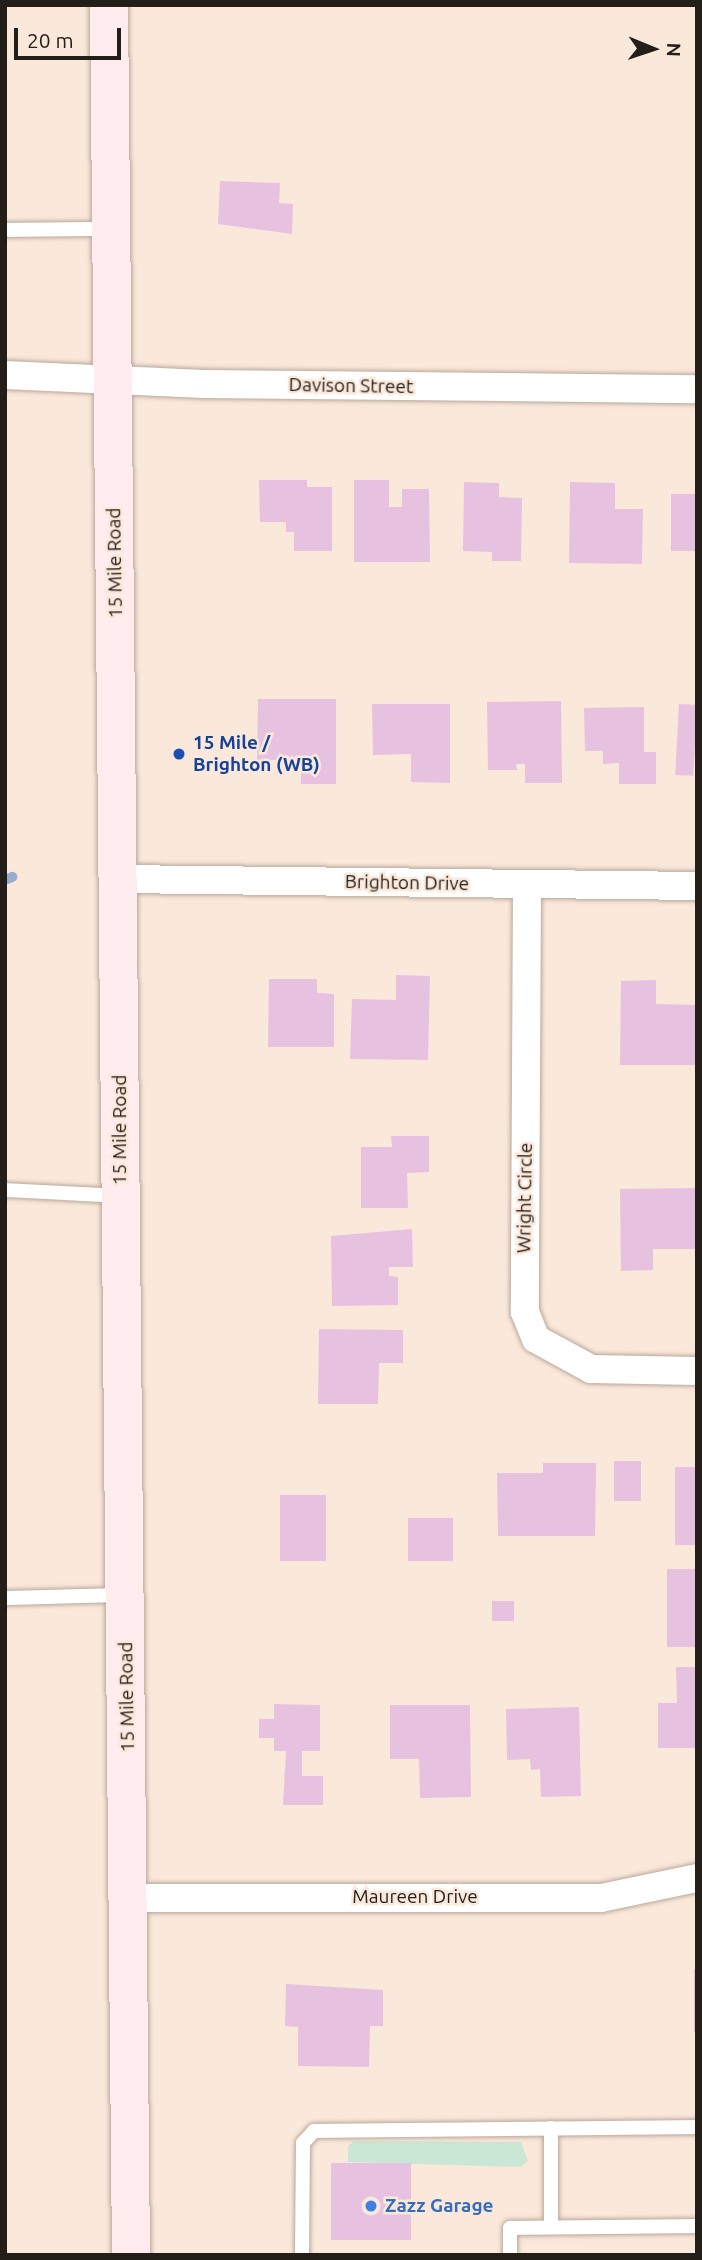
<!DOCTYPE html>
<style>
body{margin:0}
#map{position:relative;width:702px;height:2260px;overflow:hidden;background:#fae8da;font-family:Ubuntu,sans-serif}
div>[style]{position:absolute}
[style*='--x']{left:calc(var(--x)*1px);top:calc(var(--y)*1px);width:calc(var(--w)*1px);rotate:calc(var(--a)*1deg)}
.green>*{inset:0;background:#cae6d4}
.stream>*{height:10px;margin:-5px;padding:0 5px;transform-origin:5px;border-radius:5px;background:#97add0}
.building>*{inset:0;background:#e6c2e0;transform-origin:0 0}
.roads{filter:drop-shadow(0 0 2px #baa89b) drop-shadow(0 0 2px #baa89b)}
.service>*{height:14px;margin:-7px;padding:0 7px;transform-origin:7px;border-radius:7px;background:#fff}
.minor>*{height:28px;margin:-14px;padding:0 14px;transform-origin:14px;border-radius:14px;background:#fff}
.secondary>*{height:38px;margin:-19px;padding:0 19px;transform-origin:19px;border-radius:19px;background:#feecef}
.dots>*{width:19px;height:19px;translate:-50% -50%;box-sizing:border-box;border:4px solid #fae8da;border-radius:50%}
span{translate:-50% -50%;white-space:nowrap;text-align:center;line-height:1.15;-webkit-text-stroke:5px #fae8da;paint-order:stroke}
.street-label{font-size:19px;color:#241e19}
.transit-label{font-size:19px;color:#164399;font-weight:700}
.left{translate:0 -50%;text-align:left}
.shop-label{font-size:19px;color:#366cbe;font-weight:700}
.frame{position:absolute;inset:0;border:7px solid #241e19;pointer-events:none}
.north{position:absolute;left:618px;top:14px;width:70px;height:70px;-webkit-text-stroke:5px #fae8da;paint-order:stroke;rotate:92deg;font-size:19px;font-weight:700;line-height:28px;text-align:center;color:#241e19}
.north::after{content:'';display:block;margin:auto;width:24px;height:32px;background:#241e19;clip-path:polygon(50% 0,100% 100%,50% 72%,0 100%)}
.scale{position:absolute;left:14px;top:28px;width:107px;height:32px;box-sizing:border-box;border:4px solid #241e19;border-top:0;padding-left:9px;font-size:21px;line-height:24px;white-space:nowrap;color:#241e19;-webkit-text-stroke:5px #fae8da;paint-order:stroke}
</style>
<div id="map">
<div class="green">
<i style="clip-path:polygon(354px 2141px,521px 2142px,528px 2161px,521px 2167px,348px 2162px,348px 2146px)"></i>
</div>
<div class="stream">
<i style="--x:5;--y:880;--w:8;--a:-23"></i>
</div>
<div class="building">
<i style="clip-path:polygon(220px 181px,280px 183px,279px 203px,293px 204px,292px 234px,218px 224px)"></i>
<i style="clip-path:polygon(259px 480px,307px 480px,307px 487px,332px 487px,332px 551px,294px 551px,294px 532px,286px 532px,286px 522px,260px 522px)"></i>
<i style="clip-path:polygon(354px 480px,389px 480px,389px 507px,402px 507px,402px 489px,429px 489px,430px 562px,354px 562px)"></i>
<i style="clip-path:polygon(464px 482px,499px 483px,499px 497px,522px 498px,521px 561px,492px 561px,492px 552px,463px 551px)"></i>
<i style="clip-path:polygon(570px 482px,615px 483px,615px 509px,643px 509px,642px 564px,569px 563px)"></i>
<i style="left:671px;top:494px;width:26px;height:57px"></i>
<i style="clip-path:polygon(258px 699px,336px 699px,336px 784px,301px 784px,301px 760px,257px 760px)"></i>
<i style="clip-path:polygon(561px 701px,562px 783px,525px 783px,525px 764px,516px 764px,517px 770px,488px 770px,487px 702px)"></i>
<i style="clip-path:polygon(372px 704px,450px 704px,450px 783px,411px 782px,411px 754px,373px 755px)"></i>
<i style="left:679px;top:704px;width:18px;height:71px;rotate:3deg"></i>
<i style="clip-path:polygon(644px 707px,644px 752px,656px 752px,656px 784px,619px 784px,619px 763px,603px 764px,603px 751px,585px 751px,584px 708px)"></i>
<i style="clip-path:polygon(396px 975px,430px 976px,428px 1060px,350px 1059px,352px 999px,396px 1000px)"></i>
<i style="clip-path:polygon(269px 979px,317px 979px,317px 993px,334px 994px,334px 1047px,268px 1047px)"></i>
<i style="clip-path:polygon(656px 980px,656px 1004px,697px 1005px,697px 1065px,620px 1065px,621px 981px)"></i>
<i style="clip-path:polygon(391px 1136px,429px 1136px,429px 1172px,407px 1173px,408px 1208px,361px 1208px,361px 1147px,392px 1147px)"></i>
<i style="clip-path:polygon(696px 1188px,696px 1249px,653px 1249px,653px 1270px,621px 1271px,620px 1189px)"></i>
<i style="clip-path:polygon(412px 1229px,413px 1267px,389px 1267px,389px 1276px,398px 1277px,398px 1305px,332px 1306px,331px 1236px)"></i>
<i style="clip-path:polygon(319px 1329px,403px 1330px,403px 1363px,379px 1363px,378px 1404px,318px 1404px)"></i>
<i style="left:641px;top:1461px;width:40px;height:27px;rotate:90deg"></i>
<i style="clip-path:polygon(543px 1463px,596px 1463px,595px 1536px,498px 1536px,497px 1473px,543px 1473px)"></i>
<i style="left:675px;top:1467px;width:22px;height:78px"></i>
<i style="left:280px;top:1495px;width:46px;height:66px"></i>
<i style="left:408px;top:1518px;width:45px;height:43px"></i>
<i style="left:667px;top:1569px;width:30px;height:78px"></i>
<i style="left:492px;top:1601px;width:22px;height:20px"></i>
<i style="clip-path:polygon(676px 1667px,697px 1667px,697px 1748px,658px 1748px,658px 1703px,677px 1703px)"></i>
<i style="clip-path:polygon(274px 1704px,320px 1705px,320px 1751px,302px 1751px,302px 1776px,323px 1776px,323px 1805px,283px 1805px,286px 1751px,274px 1751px,274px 1738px,259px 1738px,259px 1719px,274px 1719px)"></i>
<i style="clip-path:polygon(390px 1705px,470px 1705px,471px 1797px,420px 1798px,419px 1759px,390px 1759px)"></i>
<i style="clip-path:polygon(579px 1707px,581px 1796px,541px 1797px,540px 1769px,531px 1770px,530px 1759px,507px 1760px,506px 1709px)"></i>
<i style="left:694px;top:1969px;width:3px;height:63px"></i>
<i style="clip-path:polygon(286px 1984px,383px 1990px,383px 2026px,370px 2026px,369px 2067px,298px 2066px,298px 2027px,285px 2026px)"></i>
<i style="left:331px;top:2163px;width:80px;height:77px"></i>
</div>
<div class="roads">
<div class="service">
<i style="--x:5;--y:230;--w:104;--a:-0.6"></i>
<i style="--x:5;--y:1190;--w:114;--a:3"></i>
<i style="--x:5;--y:1598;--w:118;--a:-1.5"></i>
<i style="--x:551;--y:2128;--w:99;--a:90"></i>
<i style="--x:302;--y:2255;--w:112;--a:-89.5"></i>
<i style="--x:303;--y:2143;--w:16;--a:-47"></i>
<i style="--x:314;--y:2131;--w:383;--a:-0.6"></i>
<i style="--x:510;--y:2255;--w:27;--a:-90"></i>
<i style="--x:510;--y:2228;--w:187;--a:-0.6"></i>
</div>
<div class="minor">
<i style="--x:5;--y:375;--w:199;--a:2.6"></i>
<i style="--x:204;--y:384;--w:493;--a:0.6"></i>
<i style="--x:118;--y:879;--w:579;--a:0.69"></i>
<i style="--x:527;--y:885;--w:427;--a:90.3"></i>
<i style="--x:525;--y:1312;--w:29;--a:68"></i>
<i style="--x:536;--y:1339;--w:63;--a:28.6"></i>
<i style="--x:591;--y:1369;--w:106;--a:1.1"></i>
<i style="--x:131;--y:1898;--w:470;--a:0"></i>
<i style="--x:601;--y:1898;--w:98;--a:-11.8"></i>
</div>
<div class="secondary">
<i style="--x:109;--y:5;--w:2250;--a:89.44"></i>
</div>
</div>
<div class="dots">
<i style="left:179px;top:754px;background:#1a4fb4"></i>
<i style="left:371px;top:2206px;background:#3f7fe0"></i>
</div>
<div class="street-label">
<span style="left:351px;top:386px;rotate:1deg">Davison Street</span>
<span style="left:115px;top:563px;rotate:-91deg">15 Mile Road</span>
<span style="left:407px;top:883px;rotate:1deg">Brighton Drive</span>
<span style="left:120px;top:1130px;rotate:-90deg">15 Mile Road</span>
<span style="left:525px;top:1198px;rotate:-89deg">Wright Circle</span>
<span style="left:127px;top:1697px;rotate:-91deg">15 Mile Road</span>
<span style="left:415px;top:1897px">Maureen Drive</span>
</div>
<div class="transit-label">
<span class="left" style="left:193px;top:754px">15 Mile /<br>Brighton (WB)</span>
</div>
<div class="shop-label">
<span class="left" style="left:385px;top:2206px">Zazz Garage</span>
</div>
<div class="frame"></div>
<div class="north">N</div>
<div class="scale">20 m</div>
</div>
